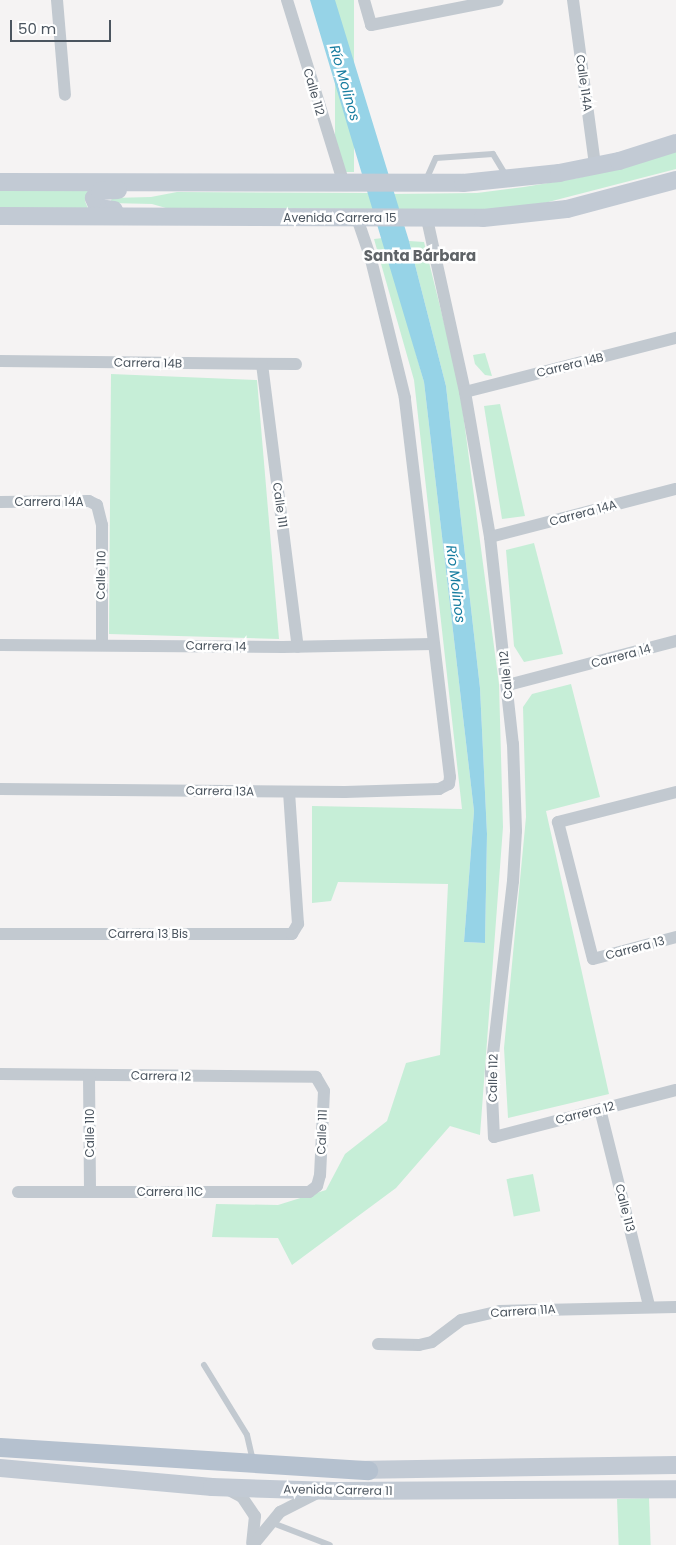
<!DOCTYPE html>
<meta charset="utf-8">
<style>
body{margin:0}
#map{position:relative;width:676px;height:1545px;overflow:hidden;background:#f5f3f3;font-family:Poppins,sans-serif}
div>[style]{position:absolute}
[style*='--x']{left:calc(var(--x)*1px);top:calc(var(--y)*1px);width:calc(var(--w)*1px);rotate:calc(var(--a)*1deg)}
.green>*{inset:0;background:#c6eed7;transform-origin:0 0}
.water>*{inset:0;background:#96d3e7}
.service>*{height:6px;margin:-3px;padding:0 3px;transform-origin:3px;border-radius:3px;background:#c2c9d0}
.minor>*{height:12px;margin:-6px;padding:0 6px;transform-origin:6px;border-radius:6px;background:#c2c9d0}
.secondary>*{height:18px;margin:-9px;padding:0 9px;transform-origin:9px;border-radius:9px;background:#c2cad4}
.primary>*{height:19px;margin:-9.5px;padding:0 9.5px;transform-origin:9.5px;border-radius:9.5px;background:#b5c1cf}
span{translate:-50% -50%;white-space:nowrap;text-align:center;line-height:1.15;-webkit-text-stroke:5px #fff;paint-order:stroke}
.street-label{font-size:12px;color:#4b555f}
.water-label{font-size:14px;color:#177da0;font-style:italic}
.quarter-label{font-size:15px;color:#5f6367;font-weight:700}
.scale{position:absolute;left:10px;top:20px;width:101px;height:22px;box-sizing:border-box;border:2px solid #4b555f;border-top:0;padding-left:6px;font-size:15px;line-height:18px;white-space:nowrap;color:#4b555f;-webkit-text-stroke:4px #fff;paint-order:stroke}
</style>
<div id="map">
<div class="green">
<i style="left:335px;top:0;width:19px;height:172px"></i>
<i style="clip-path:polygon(676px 151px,676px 169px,525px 208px,399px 212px,393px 194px,477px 193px,524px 187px,578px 178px)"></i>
<i style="clip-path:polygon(0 191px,89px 191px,85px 201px,89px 211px,0 212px)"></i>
<i style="clip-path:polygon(177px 192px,368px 193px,374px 209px,166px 208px,152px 204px,110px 203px,112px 198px,151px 197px)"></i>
<i style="clip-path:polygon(383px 238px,424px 382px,474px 811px,464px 942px,485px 943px,487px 834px,480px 688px,446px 386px,409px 241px,424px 242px,459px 383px,499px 684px,503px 827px,480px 1135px,450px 1126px,396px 1188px,292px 1265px,278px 1238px,212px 1237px,216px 1204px,278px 1205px,326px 1190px,345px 1154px,387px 1121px,406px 1063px,440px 1055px,448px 884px,338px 882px,331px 901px,312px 903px,312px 806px,462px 809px,414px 380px,374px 239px)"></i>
<i style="clip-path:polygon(485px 353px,492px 376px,485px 375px,475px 364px,473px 355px)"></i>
<i style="clip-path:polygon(111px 374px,257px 380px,279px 639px,109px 634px)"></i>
<i style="clip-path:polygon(500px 404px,525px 516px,502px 519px,484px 406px)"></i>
<i style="clip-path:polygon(534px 543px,563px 654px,524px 662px,514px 646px,506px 550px)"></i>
<i style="clip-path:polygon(571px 684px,600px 797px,546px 811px,609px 1094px,508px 1118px,504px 1048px,526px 817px,523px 707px,532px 694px)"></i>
<i style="left:533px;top:1174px;width:38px;height:27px;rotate:79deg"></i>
<i style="left:649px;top:1498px;width:47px;height:32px;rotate:88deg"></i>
</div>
<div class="water">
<i style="clip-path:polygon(310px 0,335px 0,409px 241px,446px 386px,480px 688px,487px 834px,485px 943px,464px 942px,474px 811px,424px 382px)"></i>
</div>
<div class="service">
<i style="--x:426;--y:180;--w:24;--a:-66"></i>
<i style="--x:436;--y:158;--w:57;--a:-4"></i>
<i style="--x:493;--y:154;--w:26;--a:59"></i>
<i style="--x:204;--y:1365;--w:82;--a:58.4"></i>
<i style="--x:247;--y:1435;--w:26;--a:77"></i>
<i style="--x:270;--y:1522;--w:64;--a:21"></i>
</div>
<div class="minor">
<i style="--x:57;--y:0;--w:95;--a:85.2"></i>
<i style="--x:287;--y:0;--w:193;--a:72.8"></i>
<i style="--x:364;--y:0;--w:26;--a:74"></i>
<i style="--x:371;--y:25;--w:129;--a:-11.1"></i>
<i style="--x:573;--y:0;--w:166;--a:82.4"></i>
<i style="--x:427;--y:219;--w:177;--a:77.6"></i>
<i style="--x:465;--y:392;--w:147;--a:80.2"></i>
<i style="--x:490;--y:537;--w:208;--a:83.7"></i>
<i style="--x:513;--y:744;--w:87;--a:88"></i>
<i style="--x:516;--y:831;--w:50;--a:93.4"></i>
<i style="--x:513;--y:881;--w:192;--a:96.6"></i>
<i style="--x:491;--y:1072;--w:65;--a:87.4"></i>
<i style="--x:494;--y:1137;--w:188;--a:-14.5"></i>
<i style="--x:0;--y:361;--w:296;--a:0.6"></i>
<i style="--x:262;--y:364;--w:285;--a:82.8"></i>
<i style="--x:465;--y:392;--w:218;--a:-14.4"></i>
<i style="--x:0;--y:502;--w:89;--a:-0.6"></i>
<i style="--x:89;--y:501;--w:9;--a:27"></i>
<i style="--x:97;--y:505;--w:21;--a:76"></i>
<i style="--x:102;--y:525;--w:120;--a:90"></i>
<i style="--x:490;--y:537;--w:192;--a:-14.5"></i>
<i style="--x:0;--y:645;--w:283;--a:0.4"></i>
<i style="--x:283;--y:647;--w:150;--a:-1.1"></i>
<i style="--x:508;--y:685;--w:174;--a:-14.7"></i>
<i style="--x:0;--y:789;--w:345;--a:0.5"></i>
<i style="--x:345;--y:792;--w:94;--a:-1.8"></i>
<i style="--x:439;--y:789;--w:11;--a:-27"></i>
<i style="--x:449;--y:784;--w:7;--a:-82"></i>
<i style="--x:450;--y:777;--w:382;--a:-96.8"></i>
<i style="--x:405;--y:398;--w:146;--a:-103.8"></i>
<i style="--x:370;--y:256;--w:40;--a:-108.9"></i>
<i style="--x:676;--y:792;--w:122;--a:165.7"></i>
<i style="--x:558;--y:822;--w:141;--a:75.7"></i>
<i style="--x:593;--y:959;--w:86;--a:-14.8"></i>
<i style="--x:0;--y:934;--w:292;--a:0"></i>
<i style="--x:292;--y:934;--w:12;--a:-59"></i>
<i style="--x:298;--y:924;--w:132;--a:-93.9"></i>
<i style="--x:0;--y:1074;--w:316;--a:0.5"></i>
<i style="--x:316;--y:1077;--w:16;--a:60"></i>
<i style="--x:324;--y:1091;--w:84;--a:92.7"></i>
<i style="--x:320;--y:1175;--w:11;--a:105"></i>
<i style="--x:317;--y:1186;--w:10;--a:143"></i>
<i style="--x:309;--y:1192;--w:291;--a:180"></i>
<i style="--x:89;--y:1075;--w:116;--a:89.5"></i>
<i style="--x:600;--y:1109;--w:203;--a:76"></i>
<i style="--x:378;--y:1344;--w:41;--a:1.4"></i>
<i style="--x:419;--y:1345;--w:13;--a:-13"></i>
<i style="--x:432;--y:1342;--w:36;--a:-37"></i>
<i style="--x:461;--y:1320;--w:40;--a:-13"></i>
<i style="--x:500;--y:1311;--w:176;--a:-1.3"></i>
<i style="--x:227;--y:1489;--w:17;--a:28"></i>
<i style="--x:242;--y:1497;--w:23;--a:56"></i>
<i style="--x:255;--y:1516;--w:27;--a:96"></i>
<i style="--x:253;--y:1545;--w:43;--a:-50.7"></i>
<i style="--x:280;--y:1512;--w:42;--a:-27.2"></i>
</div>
<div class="secondary">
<i style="--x:0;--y:182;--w:463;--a:0.1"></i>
<i style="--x:463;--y:183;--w:97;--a:-5.9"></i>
<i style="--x:559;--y:173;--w:61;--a:-11.3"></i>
<i style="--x:619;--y:161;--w:60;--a:-17.5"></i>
<i style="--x:114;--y:210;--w:16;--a:-173"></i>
<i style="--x:98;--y:208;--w:11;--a:-112"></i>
<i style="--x:94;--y:198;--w:9;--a:-49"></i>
<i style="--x:100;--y:191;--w:18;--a:-3"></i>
<i style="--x:0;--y:216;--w:483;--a:0.2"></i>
<i style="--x:483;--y:218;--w:84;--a:-6.1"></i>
<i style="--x:567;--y:209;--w:113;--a:-14.9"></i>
<i style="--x:0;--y:1468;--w:213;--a:5.1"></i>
<i style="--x:212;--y:1487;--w:122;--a:1.9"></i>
<i style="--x:334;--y:1491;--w:342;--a:-0.3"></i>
<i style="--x:355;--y:1470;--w:321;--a:-0.9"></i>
</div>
<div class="primary">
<i style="--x:0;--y:1447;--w:369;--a:3.6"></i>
</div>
<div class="street-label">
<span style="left:584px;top:83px;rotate:82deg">Calle 114A</span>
<span style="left:314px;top:92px;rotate:74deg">Calle 112</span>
<span style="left:340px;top:218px">Avenida Carrera 15</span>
<span style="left:148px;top:363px;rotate:1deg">Carrera 14B</span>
<span style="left:570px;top:365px;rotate:-14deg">Carrera 14B</span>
<span style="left:49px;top:502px">Carrera 14A</span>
<span style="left:280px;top:505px;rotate:82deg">Calle 111</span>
<span style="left:583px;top:513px;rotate:-15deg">Carrera 14A</span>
<span style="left:101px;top:575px;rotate:-89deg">Calle 110</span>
<span style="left:216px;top:646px;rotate:1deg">Carrera 14</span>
<span style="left:621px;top:656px;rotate:-15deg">Carrera 14</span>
<span style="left:506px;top:675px;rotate:-96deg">Calle 112</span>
<span style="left:220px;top:791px;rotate:1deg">Carrera 13A</span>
<span style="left:148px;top:934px">Carrera 13 Bis</span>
<span style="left:635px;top:948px;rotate:-15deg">Carrera 13</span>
<span style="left:161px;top:1076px;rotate:1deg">Carrera 12</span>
<span style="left:493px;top:1078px;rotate:-89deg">Calle 112</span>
<span style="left:585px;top:1113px;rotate:-14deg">Carrera 12</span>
<span style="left:322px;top:1132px;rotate:-88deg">Calle 111</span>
<span style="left:90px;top:1133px;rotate:-90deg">Calle 110</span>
<span style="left:170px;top:1192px">Carrera 11C</span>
<span style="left:625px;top:1208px;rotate:76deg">Calle 113</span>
<span style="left:523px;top:1311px;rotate:-4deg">Carrera 11A</span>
<span style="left:338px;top:1490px;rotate:1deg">Avenida Carrera 11</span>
</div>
<div class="water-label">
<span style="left:345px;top:83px;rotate:74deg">Río Molinos</span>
<span style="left:456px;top:584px;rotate:83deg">Río Molinos</span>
</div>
<div class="quarter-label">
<span style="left:420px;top:256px">Santa Bárbara</span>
</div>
<div class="scale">50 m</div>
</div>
